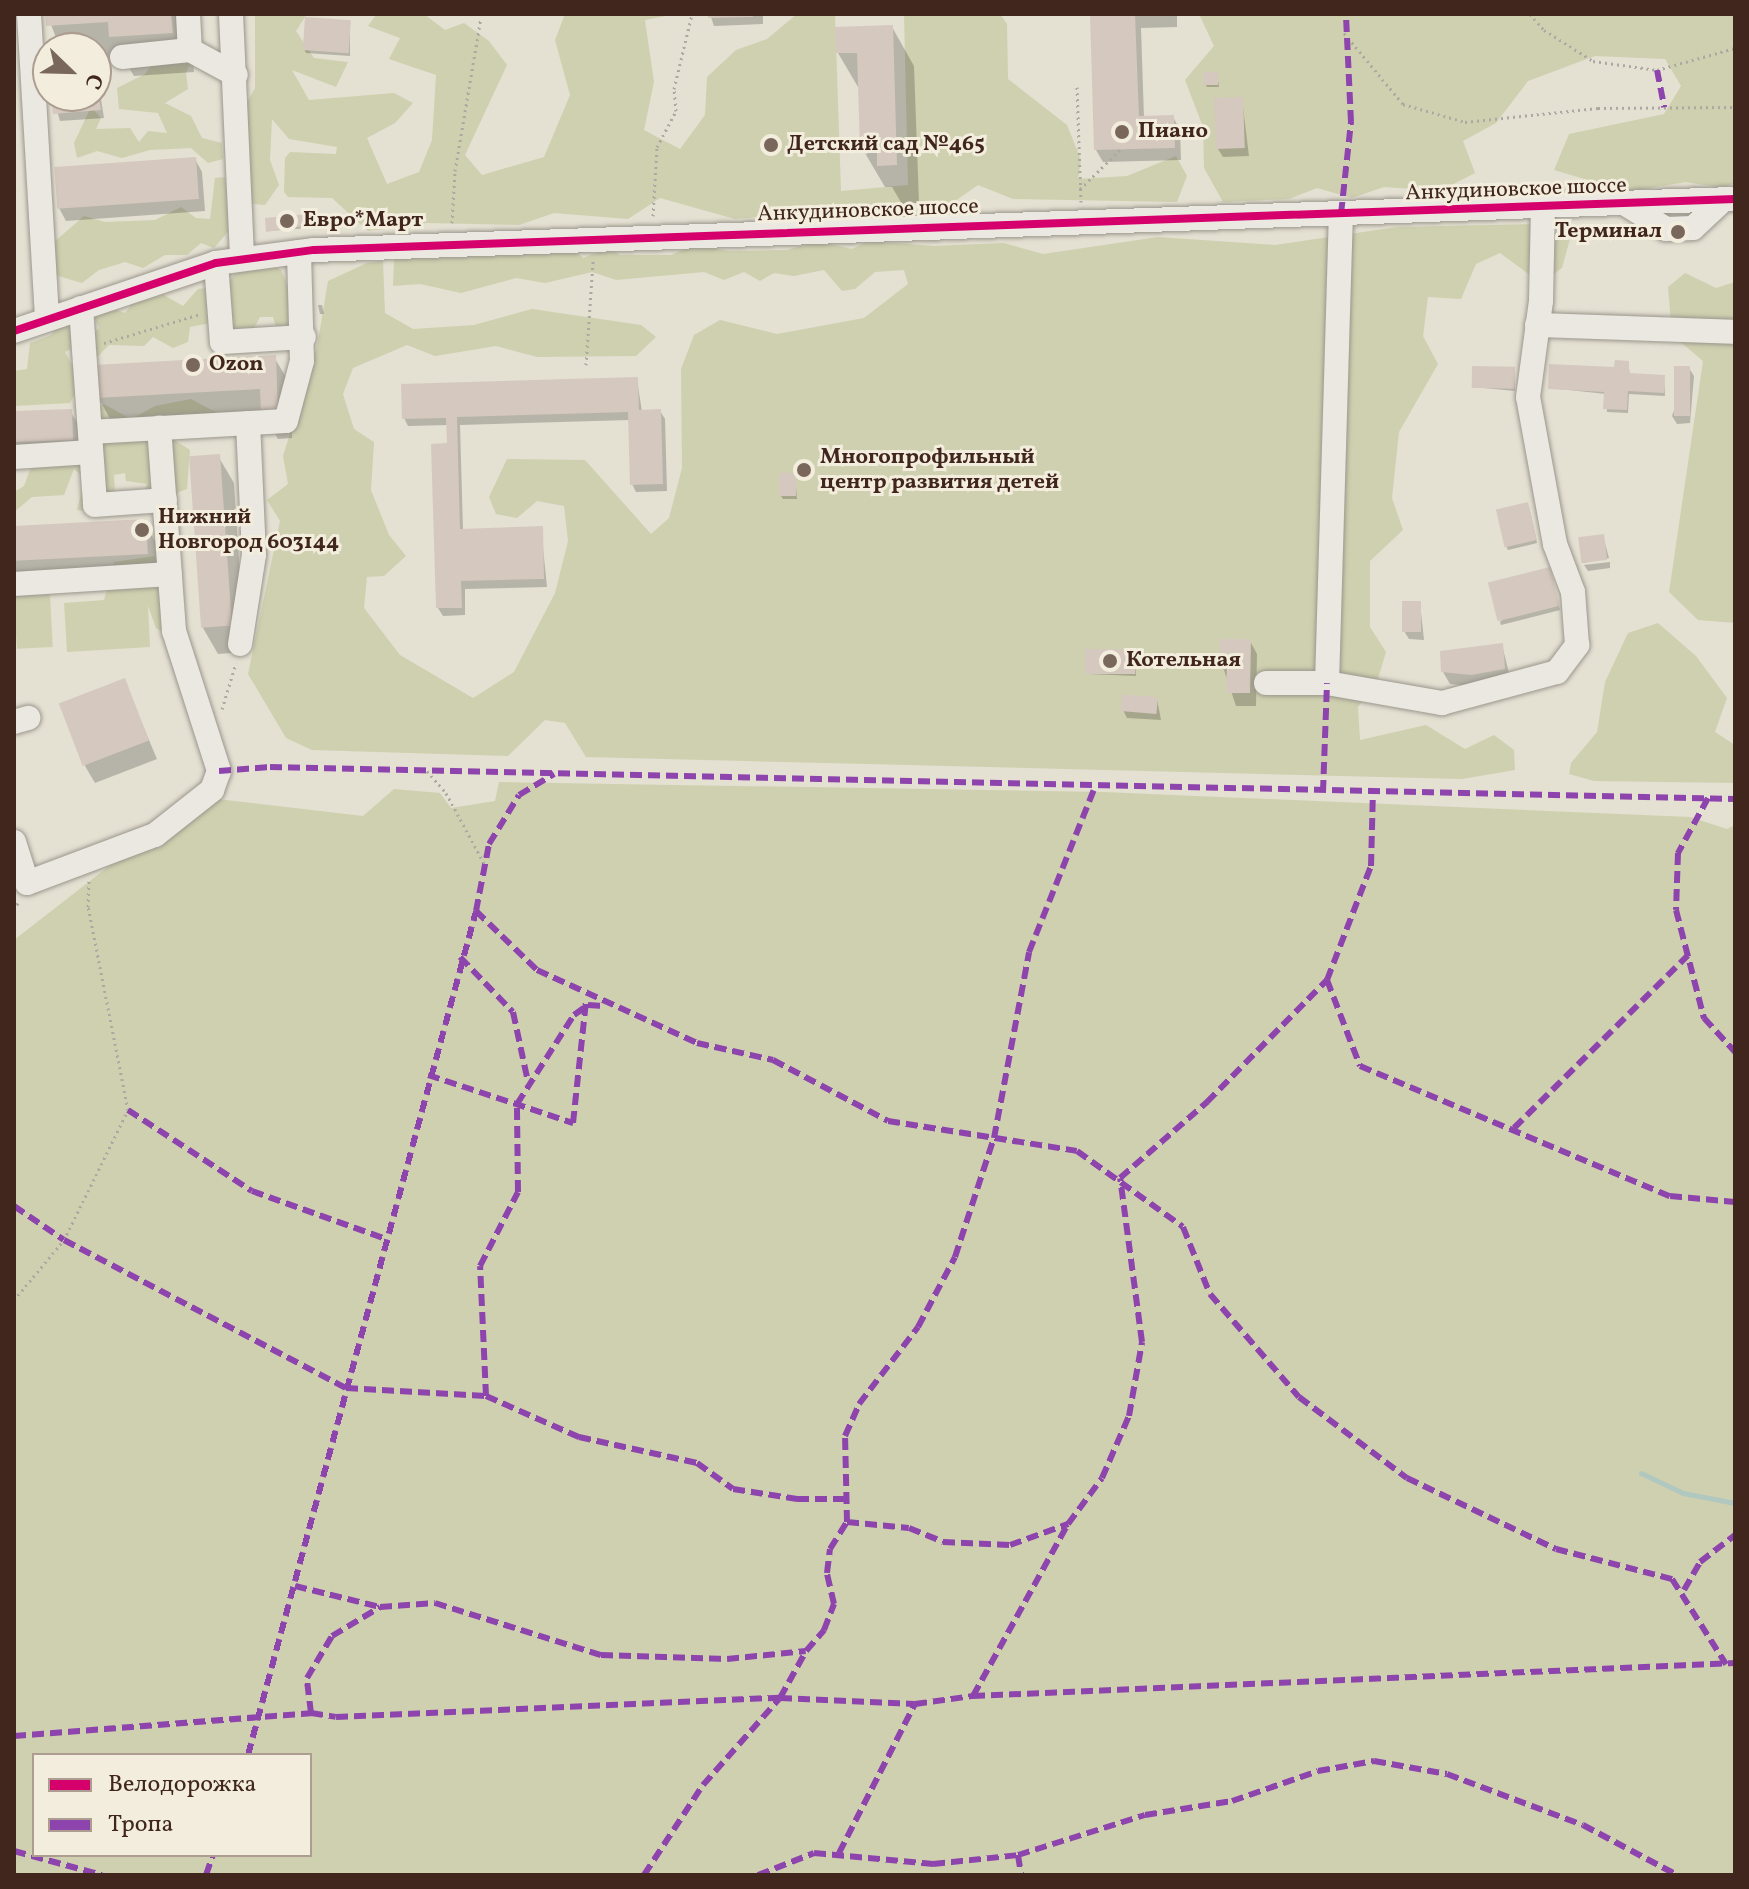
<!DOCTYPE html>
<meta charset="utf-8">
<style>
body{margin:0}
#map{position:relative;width:1749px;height:1889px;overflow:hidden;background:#e4e0d2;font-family:Vollkorn,serif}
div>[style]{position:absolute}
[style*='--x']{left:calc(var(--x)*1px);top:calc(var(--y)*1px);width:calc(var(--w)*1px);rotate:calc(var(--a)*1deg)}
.green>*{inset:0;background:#cfd0af;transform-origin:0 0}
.shadow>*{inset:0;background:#0003}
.stream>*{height:5px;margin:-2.5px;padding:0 2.5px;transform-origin:2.5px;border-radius:2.5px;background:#b0c8c0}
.building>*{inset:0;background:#d5c8be;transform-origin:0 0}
.path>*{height:3px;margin-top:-1.5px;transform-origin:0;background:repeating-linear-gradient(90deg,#ada8a2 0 2px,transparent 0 6px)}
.roads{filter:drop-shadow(0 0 2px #9b968d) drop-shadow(0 0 2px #9b968d)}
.minor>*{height:24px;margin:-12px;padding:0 12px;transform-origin:12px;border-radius:12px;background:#ebe8e1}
.quiet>*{height:6px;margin-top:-3px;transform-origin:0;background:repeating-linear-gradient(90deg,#8e44ad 0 12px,transparent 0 18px)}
.cycleway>*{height:8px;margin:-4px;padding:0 4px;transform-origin:4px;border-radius:4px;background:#d6006c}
.dots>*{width:22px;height:22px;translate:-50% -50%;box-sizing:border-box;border:4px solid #f3eddd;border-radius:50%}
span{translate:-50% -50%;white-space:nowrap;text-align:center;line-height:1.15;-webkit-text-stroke:6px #f3eddd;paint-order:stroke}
.poi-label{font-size:22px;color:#41261d;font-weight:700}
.left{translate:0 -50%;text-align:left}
.right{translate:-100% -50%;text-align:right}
.street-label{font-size:22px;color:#41261d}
.frame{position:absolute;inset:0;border:16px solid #41261d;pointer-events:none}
.legend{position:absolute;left:32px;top:1753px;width:280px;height:104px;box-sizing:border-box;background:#f3eddd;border:2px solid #ac9d90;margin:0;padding:10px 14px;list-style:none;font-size:24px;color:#41261d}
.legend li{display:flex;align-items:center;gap:16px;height:40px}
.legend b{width:40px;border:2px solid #ac9d90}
.north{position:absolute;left:32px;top:32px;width:80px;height:80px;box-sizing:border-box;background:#f3eddd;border:2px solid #ac9d90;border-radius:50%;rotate:113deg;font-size:22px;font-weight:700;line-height:32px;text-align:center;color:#41261d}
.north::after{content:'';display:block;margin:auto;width:28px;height:36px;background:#7a675c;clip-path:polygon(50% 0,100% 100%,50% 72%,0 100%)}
</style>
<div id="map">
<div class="green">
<i style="clip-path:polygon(255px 14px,307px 14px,296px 31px,314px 58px,348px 62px,336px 87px,292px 70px,309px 100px,394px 93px,413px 103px,395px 123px,367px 138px,387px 184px,419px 172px,432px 140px,436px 75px,389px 59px,400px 38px,368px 26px,376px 15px,424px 14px,445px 30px,464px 23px,489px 41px,507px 65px,465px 155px,482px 175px,544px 157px,570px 95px,555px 40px,565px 14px,676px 14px,645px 20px,654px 82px,644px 130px,680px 149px,705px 115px,707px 77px,736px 50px,767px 39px,797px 14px,835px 14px,841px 191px,908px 185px,904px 14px,1000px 14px,1007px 24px,1008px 79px,1067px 125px,1081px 160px,1078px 179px,1127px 176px,1176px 156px,1187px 176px,1177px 202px,1013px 199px,978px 185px,938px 213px,915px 203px,735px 219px,660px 198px,628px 219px,554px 213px,519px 225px,427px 223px,368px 231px,332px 198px,288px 197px,284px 192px,285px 158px,290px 152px,336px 154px,337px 147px,289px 139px,272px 119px,270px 160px,279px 185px,265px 205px,245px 203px,238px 119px,255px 88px)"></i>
<i style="clip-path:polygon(1199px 14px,1735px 14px,1735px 183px,1723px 188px,1686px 182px,1628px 192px,1554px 170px,1569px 134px,1664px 114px,1681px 86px,1665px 59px,1595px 56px,1528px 81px,1496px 123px,1463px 141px,1475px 173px,1440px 191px,1384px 187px,1352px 198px,1317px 188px,1289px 199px,1223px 202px,1204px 168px,1203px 127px,1185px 80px,1214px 46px)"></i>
<i style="clip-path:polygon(183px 36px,198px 45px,186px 73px,188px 89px,165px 103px,191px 116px,202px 138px,222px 143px,223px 159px,208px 163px,191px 148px,150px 150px,122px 158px,97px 151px,77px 158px,74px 143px,91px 107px,101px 118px,96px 129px,130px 128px,139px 142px,148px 131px,167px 133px,158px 113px,119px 109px,117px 88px,145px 74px,168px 42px)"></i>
<i style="clip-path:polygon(225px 177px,232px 227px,214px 248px,201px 243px,187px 255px,165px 255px,143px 268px,125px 262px,99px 270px,82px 283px,55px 275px,53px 243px,84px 216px,105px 222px,155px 220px,181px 207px,196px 218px,210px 219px,215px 178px)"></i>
<i style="clip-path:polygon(1536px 224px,1570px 239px,1562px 268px,1541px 283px,1500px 253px,1476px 264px,1461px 299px,1428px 297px,1423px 336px,1438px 364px,1399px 432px,1392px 498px,1403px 530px,1370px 561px,1370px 627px,1386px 652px,1377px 682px,1358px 707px,1360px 740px,1426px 725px,1465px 749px,1494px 735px,1514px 750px,1515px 770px,1462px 779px,586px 757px,565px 723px,545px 720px,508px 756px,312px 750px,286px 738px,248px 674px,280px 521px,267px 500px,288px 484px,283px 456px,317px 347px,328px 281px,367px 263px,383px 261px,385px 313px,413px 329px,474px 325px,532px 309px,641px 325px,656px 337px,636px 356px,537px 357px,496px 346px,435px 356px,407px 345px,353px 368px,343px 394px,354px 429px,374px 442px,371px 490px,389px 535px,406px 556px,384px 576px,367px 577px,364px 608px,400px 655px,473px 698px,514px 672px,555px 593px,568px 541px,564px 506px,537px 501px,517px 518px,496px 514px,489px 497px,507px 459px,585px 460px,651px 534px,669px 518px,682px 468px,681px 369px,694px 335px,720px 320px,777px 334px,864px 318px,908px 284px,904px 270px,875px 272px,855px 289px,842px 291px,824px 270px,794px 276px,774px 273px,760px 281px,744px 272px,724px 280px,704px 272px,616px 280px,592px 272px,545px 283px,516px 278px,461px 293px,420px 284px,393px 286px,394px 259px,572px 247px,583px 258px,609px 248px,620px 255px,671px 255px,697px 244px,728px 251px,787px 250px,817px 241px,852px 249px,868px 241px,934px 246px,1004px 243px,1043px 254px,1158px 237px,1275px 245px,1397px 227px)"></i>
<i style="clip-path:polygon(266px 262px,281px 270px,298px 309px,298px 322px,277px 332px,273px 317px,260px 317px,253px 330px,230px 346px,210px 323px,190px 327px,188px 342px,173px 348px,153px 337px,144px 346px,109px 345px,96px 358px,91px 336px,99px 328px,95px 319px,104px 306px,125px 313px,137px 297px,157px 291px,183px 306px,198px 289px,227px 285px,239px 268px)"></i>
<i style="clip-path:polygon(1685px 273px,1716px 288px,1735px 282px,1735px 623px,1698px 620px,1669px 592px,1703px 361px,1672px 335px,1668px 287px)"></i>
<i style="clip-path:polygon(63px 320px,78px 329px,75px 347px,65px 352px,81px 382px,70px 403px,14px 406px,14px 371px,27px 369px,30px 343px,51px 335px)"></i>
<i style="clip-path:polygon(191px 399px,221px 415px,173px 439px,190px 450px,187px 489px,137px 508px,147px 484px,126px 481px,125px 473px,114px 475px,116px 507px,100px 514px,77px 510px,85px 478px,74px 469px,64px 495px,32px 497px,14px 512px,14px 492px,24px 486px,38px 448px,81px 441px,91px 410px,104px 404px,131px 419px,155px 406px)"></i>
<i style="clip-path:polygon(155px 556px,164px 581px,168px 635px,156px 628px,148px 606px,150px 647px,67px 652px,64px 603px,104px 600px,114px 562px)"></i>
<i style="left:50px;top:594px;width:53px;height:36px;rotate:87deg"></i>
<i style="clip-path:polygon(1658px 623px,1696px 656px,1727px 698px,1715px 732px,1735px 745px,1735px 783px,1594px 781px,1569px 774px,1571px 763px,1597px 732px,1605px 682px,1628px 633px)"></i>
<i style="clip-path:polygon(evenodd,499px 782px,1104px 792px,1690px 817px,1727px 829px,1735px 825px,1735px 1875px,14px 1875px,14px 940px,158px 828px,218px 799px,363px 816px,394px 789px,440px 793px,451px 808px,495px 801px,499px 782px,34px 1755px,310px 1755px,310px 1855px,34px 1855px,34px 1755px)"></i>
</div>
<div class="shadow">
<i style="clip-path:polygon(47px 14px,176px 14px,192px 42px,194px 72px,134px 76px,125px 61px,96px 63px,96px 48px,60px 48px)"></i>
<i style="clip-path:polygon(710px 14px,763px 14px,763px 24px,714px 26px)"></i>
<i style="clip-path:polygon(1092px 14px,1177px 14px,1177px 27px,1141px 28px,1144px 118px,1173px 117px,1180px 130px,1181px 160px,1103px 162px,1096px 150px)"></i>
<i style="clip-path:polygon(350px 22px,350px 56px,306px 53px,304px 49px)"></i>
<i style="clip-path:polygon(892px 27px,914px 66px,919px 203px,902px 204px,892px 187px,885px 187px,862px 148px,861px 92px,838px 53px)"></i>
<i style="clip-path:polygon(96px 68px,104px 118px,60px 121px,53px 96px,96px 96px)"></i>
<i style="clip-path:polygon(1217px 74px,1219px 87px,1207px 87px,1205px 84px)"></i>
<i style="clip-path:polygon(1242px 99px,1249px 156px,1223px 157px,1218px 149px)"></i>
<i style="clip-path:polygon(195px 159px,202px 172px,205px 211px,66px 221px,59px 208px)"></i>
<i style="clip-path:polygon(307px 216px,310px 228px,268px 231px)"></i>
<i style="clip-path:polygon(318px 305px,322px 305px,324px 314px,320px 314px)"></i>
<i style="clip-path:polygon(274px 357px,290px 384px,292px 438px,278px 439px,265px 415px,113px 424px,98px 397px)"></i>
<i style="clip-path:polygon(1628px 363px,1630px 375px,1664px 377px,1665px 396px,1629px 394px,1628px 413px,1607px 412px,1606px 394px,1550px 388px)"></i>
<i style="clip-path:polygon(1514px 368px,1515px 391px,1473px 387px)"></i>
<i style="clip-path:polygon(1689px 368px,1694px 376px,1690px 423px,1677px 424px,1672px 416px)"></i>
<i style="clip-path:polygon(637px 379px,642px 412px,660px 411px,665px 419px,667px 491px,636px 492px,632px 484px,630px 420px,460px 425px,463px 530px,541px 528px,547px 587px,465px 589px,465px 615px,443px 616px,438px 608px,449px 425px,408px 426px,404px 418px)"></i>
<i style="clip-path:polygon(70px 411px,78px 424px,79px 452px,14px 456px,14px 414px)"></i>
<i style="clip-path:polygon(218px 456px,234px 483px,245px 652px,218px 654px,203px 628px)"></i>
<i style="clip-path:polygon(795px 475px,797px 499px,783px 499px,781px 496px)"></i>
<i style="clip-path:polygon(1529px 507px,1537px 543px,1508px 550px,1506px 546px)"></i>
<i style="clip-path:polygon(145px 524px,161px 551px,162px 580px,14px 589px,14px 529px)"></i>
<i style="clip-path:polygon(1603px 536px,1609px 558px,1583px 563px,1580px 539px)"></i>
<i style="clip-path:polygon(1610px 562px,1610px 568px,1588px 571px,1584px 565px)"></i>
<i style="clip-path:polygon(1550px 573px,1560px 610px,1501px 625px,1500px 622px)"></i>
<i style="clip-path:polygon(1420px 603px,1424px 640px,1409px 639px,1404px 631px)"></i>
<i style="clip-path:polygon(1250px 641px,1257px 654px,1256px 706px,1236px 706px,1221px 661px)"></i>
<i style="clip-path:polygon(1502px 645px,1511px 681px,1480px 687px,1450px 684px,1443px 672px)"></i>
<i style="clip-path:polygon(1134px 651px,1136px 676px,1088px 674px)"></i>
<i style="clip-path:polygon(124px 681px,157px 759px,95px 783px,85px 766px)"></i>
<i style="clip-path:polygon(1157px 699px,1161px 720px,1127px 718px,1123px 710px)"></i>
</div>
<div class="stream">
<i style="--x:1641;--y:1473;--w:47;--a:25.5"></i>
<i style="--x:1683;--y:1493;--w:53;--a:10.9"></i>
</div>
<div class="building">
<i style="clip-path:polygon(45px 14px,171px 14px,173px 33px,109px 37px,108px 22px,46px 26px)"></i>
<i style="clip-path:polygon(708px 14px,753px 14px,753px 17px,708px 18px)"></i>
<i style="clip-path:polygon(1090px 14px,1135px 14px,1139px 116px,1174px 115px,1175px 148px,1094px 150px)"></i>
<i style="left:305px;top:17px;width:46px;height:33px;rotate:4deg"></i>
<i style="clip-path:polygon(893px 25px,897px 165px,877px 166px,877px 148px,860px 149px,857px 53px,836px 53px,835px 27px)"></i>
<i style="left:1203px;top:72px;width:15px;height:13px"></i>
<i style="clip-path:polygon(96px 79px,101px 110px,53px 114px,51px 96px,96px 96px)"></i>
<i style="left:1243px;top:97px;width:51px;height:29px;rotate:88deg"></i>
<i style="left:196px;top:157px;width:42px;height:142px;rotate:86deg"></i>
<i style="clip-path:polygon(308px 214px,309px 225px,266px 232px,265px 218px)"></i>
<i style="clip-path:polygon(276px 355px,278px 412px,261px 413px,260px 389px,96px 398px,94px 365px)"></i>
<i style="clip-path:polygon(1615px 360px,1629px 361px,1629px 373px,1665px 375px,1664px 393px,1628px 391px,1627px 410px,1603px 409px,1604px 392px,1548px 389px,1549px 364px,1614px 367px)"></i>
<i style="left:1472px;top:366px;width:43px;height:22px;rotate:1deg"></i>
<i style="left:1674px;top:366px;width:16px;height:50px"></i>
<i style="clip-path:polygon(638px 377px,639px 410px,661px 409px,663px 484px,630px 485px,628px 412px,457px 417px,460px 529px,543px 526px,544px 579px,461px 581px,462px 608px,436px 608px,431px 444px,447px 443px,446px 418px,402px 419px,401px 384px)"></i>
<i style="left:72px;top:409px;width:31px;height:58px;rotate:88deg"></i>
<i style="left:220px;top:454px;width:172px;height:31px;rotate:86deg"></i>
<i style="left:779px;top:473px;width:17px;height:23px"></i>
<i style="left:1528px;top:502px;width:39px;height:33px;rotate:77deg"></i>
<i style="left:146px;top:519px;width:35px;height:132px;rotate:87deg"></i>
<i style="left:1604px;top:534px;width:26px;height:26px;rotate:83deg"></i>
<i style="left:1550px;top:567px;width:40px;height:64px;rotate:76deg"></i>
<i style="left:1402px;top:601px;width:19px;height:31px"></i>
<i style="clip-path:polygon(1220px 639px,1251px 639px,1250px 693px,1226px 693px,1227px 661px,1219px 661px)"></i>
<i style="clip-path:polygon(1503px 643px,1505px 669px,1471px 675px,1441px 672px,1440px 651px)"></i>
<i style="left:1085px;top:649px;width:50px;height:25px"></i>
<i style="left:125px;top:678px;width:67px;height:71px;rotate:69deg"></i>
<i style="left:1122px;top:694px;width:36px;height:17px;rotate:5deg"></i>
</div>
<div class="path">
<i style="--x:1530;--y:14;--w:21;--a:49"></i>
<i style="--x:1544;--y:30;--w:58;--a:32.3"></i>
<i style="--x:1593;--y:61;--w:65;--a:8"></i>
<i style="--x:1657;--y:70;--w:81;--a:-15.8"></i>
<i style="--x:1344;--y:33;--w:92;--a:50.3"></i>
<i style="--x:1403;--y:104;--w:65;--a:16.2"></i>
<i style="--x:1465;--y:122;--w:134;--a:-6"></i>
<i style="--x:1598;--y:108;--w:137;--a:-0.4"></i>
<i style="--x:1077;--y:87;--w:115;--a:88"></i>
<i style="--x:1080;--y:189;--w:57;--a:-44.3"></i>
<i style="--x:653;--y:216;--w:69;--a:-86.7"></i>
<i style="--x:657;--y:147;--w:41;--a:-62.2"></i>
<i style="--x:676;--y:111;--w:22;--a:-95"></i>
<i style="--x:674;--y:89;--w:77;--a:-76.5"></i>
<i style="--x:452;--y:223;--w:52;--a:-86.7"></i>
<i style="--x:455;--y:171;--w:155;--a:-80.4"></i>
<i style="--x:104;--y:343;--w:100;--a:-16.8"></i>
<i style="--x:586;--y:365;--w:104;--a:-86.1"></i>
<i style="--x:222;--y:709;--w:48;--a:-73.1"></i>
<i style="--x:427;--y:771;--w:29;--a:49"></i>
<i style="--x:446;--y:793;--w:82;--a:61.6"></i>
<i style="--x:14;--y:910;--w:10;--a:-61"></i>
<i style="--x:14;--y:1300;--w:78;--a:-50.2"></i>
<i style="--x:64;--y:1240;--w:145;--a:-63.8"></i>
<i style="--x:128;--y:1110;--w:207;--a:-101.1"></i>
<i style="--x:88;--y:907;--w:26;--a:-88"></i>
</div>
<div class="roads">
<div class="minor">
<i style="--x:29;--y:14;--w:305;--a:86.6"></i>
<i style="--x:188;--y:14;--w:36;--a:87"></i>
<i style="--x:231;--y:14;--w:244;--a:87.4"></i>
<i style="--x:122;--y:57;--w:68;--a:-5.9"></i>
<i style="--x:190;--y:50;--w:52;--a:28.5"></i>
<i style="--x:1624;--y:203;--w:49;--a:31.8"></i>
<i style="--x:1666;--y:229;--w:27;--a:-2"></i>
<i style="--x:1693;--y:228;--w:41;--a:-43"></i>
<i style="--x:216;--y:263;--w:79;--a:85.7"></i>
<i style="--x:222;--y:342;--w:82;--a:-3.5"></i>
<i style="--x:81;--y:308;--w:197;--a:85.9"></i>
<i style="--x:95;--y:505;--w:70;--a:-4.1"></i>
<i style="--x:1537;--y:325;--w:198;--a:2"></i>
<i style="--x:14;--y:331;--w:213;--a:-18.6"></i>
<i style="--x:216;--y:263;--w:99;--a:-7.6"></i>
<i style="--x:314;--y:250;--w:1422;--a:-2.06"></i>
<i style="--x:90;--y:432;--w:196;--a:-3.2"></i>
<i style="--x:286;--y:421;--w:62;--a:-75.1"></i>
<i style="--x:302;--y:361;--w:109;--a:-91.6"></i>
<i style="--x:14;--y:457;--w:77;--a:-3.7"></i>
<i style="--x:14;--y:584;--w:156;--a:-3.7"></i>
<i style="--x:240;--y:644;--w:90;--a:-81.1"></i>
<i style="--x:254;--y:555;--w:132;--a:-92.6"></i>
<i style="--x:1266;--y:683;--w:61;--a:0"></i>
<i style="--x:1327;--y:683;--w:117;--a:9.9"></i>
<i style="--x:1442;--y:703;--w:119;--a:-15.1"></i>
<i style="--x:1557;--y:672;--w:34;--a:-53"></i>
<i style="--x:1577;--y:645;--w:53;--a:-94.3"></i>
<i style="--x:1573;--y:592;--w:51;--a:-110.6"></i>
<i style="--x:1555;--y:544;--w:149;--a:-100.4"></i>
<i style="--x:1528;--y:397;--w:97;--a:-82.3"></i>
<i style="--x:1541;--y:301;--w:94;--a:-88.8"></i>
<i style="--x:1327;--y:683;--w:469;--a:-88.3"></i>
<i style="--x:14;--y:722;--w:15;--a:-16"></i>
<i style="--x:14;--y:842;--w:43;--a:72.4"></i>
<i style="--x:27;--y:883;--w:137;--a:-20.6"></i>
<i style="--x:155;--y:835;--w:73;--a:-38.3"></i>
<i style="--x:212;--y:790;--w:20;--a:-70"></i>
<i style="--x:219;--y:771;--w:147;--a:-107.8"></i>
<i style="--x:174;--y:631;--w:204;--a:-94.2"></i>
</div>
</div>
<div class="quiet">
<i style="--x:1657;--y:70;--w:38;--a:79"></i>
<i style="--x:1341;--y:214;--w:93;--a:-83.8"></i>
<i style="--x:1351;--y:122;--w:108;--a:-92.7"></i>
<i style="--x:219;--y:771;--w:51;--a:-4.5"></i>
<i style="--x:270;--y:767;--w:1465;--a:1.25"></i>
<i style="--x:1323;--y:792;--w:109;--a:-87.9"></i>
<i style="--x:1708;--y:798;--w:63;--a:118.6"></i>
<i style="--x:1678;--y:853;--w:57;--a:92"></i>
<i style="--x:1676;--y:910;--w:112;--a:75.5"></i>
<i style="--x:1704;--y:1018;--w:46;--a:47.6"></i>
<i style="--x:476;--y:911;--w:85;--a:44"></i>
<i style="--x:537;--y:970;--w:176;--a:24.5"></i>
<i style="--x:697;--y:1043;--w:78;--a:12.6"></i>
<i style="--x:773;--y:1060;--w:130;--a:27.9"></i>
<i style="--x:888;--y:1121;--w:191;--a:9"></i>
<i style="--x:1077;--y:1151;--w:130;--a:35.6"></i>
<i style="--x:1183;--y:1227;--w:72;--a:68.1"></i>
<i style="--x:1210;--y:1294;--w:136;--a:49.2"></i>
<i style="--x:1299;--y:1397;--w:135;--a:36.9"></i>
<i style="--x:1407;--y:1478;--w:165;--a:25.5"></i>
<i style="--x:1556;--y:1549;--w:120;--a:14.5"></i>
<i style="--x:1672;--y:1579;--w:101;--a:57.6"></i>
<i style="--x:460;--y:957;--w:76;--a:46.1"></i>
<i style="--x:513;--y:1012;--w:72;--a:77.9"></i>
<i style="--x:1327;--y:980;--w:92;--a:69"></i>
<i style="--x:1360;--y:1066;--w:336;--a:22.8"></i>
<i style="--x:1670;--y:1196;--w:65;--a:5.3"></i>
<i style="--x:428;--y:1075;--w:153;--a:18.3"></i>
<i style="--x:573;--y:1123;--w:123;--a:-83.9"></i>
<i style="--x:128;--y:1110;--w:148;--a:33.2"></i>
<i style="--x:252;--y:1191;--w:142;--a:19.7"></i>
<i style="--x:1514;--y:1128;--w:245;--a:-44.8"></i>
<i style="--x:1120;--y:1178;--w:116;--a:-41.1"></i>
<i style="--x:1207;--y:1102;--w:171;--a:-45.5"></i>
<i style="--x:1327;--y:980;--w:122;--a:-68.9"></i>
<i style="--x:1371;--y:866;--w:75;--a:-88.5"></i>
<i style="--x:14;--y:1206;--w:60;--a:34.2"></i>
<i style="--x:64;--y:1240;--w:318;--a:27.7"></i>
<i style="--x:346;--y:1388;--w:140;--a:3.3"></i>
<i style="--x:486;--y:1396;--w:102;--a:23.8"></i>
<i style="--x:579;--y:1437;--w:121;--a:12.4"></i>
<i style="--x:697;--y:1463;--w:44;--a:35.8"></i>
<i style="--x:733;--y:1489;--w:65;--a:8.9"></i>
<i style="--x:797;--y:1499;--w:50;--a:0"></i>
<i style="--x:486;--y:1396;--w:130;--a:-92.6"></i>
<i style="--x:480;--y:1266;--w:83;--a:-62.8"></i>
<i style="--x:518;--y:1192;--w:88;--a:-90.7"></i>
<i style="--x:517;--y:1104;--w:106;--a:-57.4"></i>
<i style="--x:574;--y:1015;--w:17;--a:-36"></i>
<i style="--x:588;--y:1005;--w:15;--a:4"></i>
<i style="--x:847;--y:1522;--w:86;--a:-91.3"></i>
<i style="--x:845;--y:1436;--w:35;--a:-66"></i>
<i style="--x:859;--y:1404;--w:97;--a:-52.5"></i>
<i style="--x:918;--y:1327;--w:79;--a:-62.1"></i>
<i style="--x:955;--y:1257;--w:125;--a:-71.9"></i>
<i style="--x:994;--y:1138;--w:189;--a:-79.3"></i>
<i style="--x:1029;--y:952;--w:178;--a:-68.2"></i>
<i style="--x:295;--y:1586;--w:88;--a:13.9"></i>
<i style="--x:380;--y:1607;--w:55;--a:-4.2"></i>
<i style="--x:435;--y:1603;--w:174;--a:17.4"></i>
<i style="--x:601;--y:1655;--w:126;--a:1.8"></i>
<i style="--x:727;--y:1659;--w:79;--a:-5.8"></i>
<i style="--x:806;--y:1651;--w:28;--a:-49"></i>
<i style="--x:824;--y:1630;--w:28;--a:-69"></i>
<i style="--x:834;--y:1604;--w:32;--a:-103"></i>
<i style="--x:827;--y:1573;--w:24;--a:-83"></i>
<i style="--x:830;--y:1549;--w:32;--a:-58"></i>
<i style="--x:847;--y:1522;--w:62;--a:5.5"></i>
<i style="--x:909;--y:1528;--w:37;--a:22"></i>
<i style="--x:943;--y:1542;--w:67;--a:2.6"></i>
<i style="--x:1010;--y:1545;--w:62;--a:-19.9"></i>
<i style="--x:1068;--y:1524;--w:57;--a:-53.5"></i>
<i style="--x:1102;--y:1478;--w:68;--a:-66.5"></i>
<i style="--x:1129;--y:1416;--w:75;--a:-80"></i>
<i style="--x:1142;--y:1342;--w:165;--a:-97.6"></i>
<i style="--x:1684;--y:1590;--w:32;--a:-60"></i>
<i style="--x:1700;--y:1562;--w:44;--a:-37.6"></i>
<i style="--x:973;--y:1696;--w:196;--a:-61.1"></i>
<i style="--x:311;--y:1713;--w:35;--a:-97"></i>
<i style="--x:307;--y:1678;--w:49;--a:-59.2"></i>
<i style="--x:332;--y:1636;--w:56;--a:-31.1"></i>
<i style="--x:14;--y:1736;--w:298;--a:-4.4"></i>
<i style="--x:311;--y:1713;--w:25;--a:9"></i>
<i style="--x:336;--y:1717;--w:444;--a:-2.5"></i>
<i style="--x:780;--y:1698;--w:135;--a:2.5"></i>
<i style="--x:915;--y:1704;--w:59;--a:-7.9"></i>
<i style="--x:973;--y:1696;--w:763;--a:-2.48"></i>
<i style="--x:248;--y:1755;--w:874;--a:-74.88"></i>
<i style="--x:476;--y:911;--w:68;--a:-79"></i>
<i style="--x:489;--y:844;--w:57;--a:-58.5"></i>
<i style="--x:519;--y:795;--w:41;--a:-31"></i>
<i style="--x:14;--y:1851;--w:91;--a:15.3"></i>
<i style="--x:839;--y:1853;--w:167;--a:-63"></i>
<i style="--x:1018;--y:1855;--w:20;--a:81"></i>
<i style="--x:206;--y:1875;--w:21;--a:-71"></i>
<i style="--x:644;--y:1875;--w:108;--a:-56.8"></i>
<i style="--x:703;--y:1785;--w:116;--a:-48.5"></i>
<i style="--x:780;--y:1698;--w:54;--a:-61"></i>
<i style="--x:758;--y:1875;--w:60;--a:-21.4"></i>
<i style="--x:814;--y:1853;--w:120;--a:5.3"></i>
<i style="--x:933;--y:1864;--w:85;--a:-6"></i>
<i style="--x:1018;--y:1855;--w:133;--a:-17.5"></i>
<i style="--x:1145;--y:1815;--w:88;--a:-9.1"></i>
<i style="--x:1232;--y:1801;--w:91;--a:-19.2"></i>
<i style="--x:1318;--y:1771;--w:57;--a:-10.1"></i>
<i style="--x:1374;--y:1761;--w:74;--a:10.1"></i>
<i style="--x:1447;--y:1774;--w:145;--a:20.6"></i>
<i style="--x:1583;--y:1825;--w:106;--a:28"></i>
</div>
<div class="cycleway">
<i style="--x:14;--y:331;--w:213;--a:-18.6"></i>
<i style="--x:216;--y:263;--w:99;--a:-7.6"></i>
<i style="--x:314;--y:250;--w:1422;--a:-2.06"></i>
</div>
<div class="dots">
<i style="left:1122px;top:132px;background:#7a675c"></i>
<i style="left:771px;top:145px;background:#7a675c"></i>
<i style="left:287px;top:221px;background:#7a675c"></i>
<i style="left:1678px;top:232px;background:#7a675c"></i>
<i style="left:193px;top:365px;background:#7a675c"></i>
<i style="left:804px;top:470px;background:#7a675c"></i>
<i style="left:142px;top:530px;background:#7a675c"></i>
<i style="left:1110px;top:661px;background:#7a675c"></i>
</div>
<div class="poi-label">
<span class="left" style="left:1138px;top:132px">Пиано</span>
<span class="left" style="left:787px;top:145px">Детский сад №465</span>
<span class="left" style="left:303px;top:221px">Евро*Март</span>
<span class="right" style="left:1662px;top:232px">Терминал</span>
<span class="left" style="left:209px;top:365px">Ozon</span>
<span class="left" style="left:820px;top:470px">Многопрофильный<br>центр развития детей</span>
<span class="left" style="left:158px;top:530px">Нижний<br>Новгород 603144</span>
<span class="left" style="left:1126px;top:661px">Котельная</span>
</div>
<div class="street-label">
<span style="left:1516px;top:190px;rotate:-2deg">Анкудиновское шоссе</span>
<span style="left:868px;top:211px;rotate:-2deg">Анкудиновское шоссе</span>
</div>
<div class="frame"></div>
<ul class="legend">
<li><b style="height:10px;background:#d6006c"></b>Велодорожка</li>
<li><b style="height:10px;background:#8e44ad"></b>Тропа</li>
</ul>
<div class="north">С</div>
</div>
